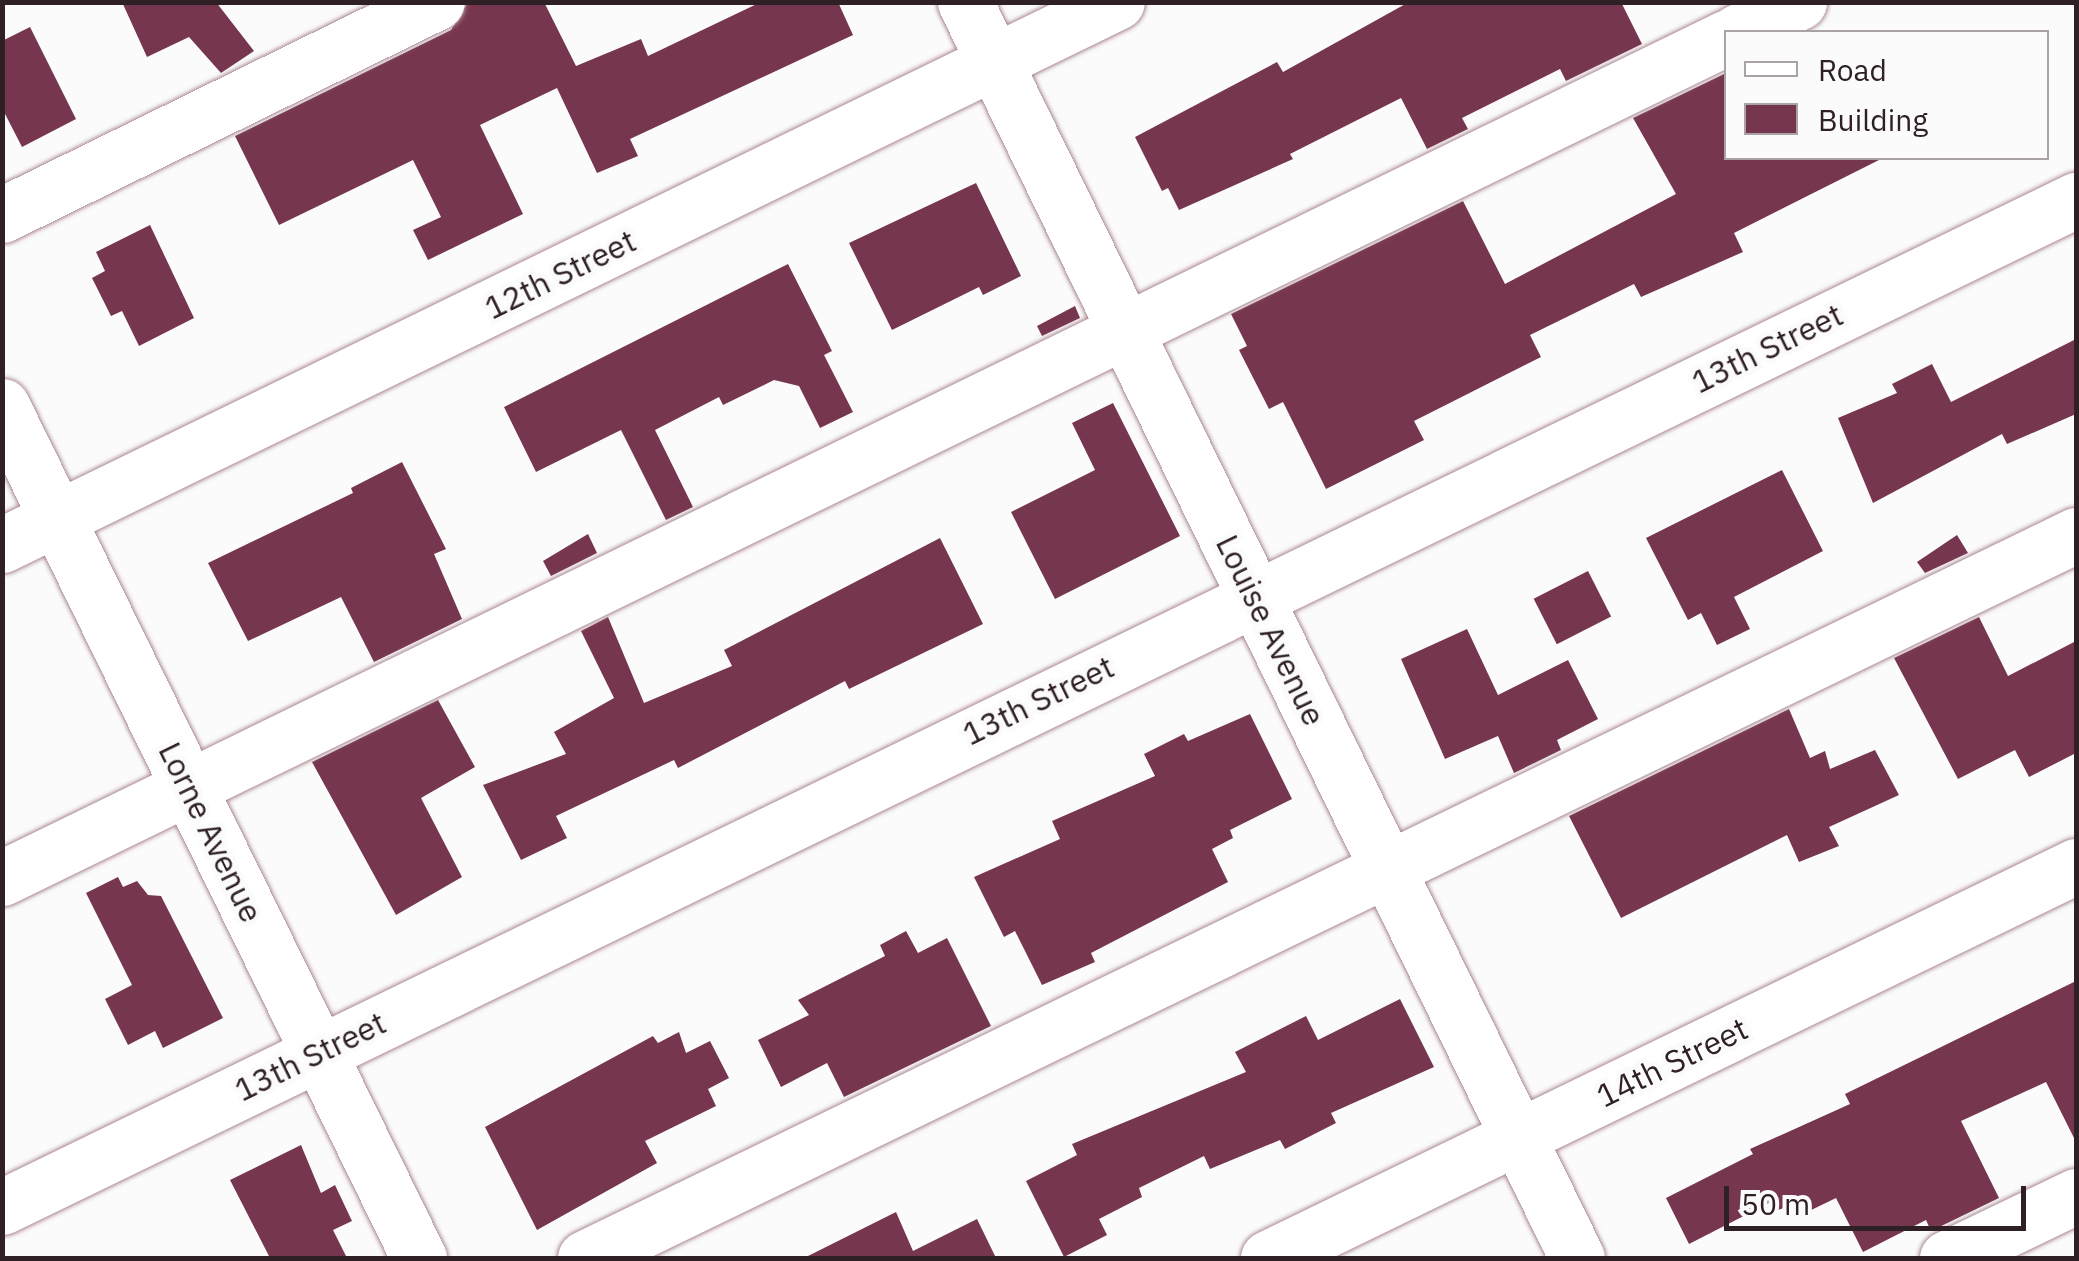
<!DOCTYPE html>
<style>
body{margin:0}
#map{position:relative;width:2079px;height:1261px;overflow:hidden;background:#fbfbfb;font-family:"IBM Plex Sans",sans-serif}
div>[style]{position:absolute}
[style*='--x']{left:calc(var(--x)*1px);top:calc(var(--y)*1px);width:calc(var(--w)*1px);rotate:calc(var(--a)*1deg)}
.building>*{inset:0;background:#77364f;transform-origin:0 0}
.roads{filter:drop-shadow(0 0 2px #aa8892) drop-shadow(0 0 2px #aa8892)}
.minor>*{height:55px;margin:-27.5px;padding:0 27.5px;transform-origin:27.5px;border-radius:27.5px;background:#fff}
span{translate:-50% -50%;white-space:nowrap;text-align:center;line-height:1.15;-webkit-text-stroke:10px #fbfbfb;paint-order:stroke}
.street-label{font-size:32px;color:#2e2025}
.frame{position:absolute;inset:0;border:5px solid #2e2025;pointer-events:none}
.legend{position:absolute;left:1724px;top:30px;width:325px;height:130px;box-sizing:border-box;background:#fbfbfb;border:2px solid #a9a3a5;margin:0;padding:12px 18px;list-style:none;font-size:30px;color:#2e2025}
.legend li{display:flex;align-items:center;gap:20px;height:50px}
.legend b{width:50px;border:2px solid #a9a3a5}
.scale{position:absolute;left:1724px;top:1186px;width:302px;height:45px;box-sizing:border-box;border:5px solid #2e2025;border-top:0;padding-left:12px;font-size:30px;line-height:35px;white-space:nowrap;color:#2e2025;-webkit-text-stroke:8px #fbfbfb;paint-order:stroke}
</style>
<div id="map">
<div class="building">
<i style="clip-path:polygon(122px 2px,216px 2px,254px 51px,221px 73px,189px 37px,147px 57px)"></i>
<i style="clip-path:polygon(468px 2px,544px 2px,576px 66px,641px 39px,648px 56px,761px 2px,838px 2px,853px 35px,630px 139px,638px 156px,597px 173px,557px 88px,480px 125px,523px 214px,428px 260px,413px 230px,441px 217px,413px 160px,279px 225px,235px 136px,451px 30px)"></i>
<i style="clip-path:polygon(1409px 2px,1621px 2px,1642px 44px,1566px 81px,1560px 69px,1462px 118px,1468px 129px,1427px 149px,1401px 98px,1290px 154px,1293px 159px,1179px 210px,1168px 188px,1162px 191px,1135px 137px,1277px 62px,1283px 72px)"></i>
<i style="clip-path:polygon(30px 27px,76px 119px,22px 147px,2px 108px,2px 41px)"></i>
<i style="clip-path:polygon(1726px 73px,1726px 158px,1883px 158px,1734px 233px,1743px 252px,1641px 297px,1634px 284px,1530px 335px,1541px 357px,1414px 421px,1424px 440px,1326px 489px,1283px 402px,1269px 409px,1239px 350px,1247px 346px,1231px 314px,1463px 201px,1505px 284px,1676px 194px,1633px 118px)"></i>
<i style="clip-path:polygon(976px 183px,1021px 276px,983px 295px,979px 287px,892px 330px,849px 243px)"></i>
<i style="clip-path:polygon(150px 225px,194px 318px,139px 346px,122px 311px,111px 316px,92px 278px,105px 271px,96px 252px)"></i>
<i style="clip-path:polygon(788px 264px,832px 351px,824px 355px,853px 412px,820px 428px,799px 386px,774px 380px,723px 405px,719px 397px,655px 430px,693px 507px,666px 520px,621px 430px,536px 472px,504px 407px)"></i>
<i style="clip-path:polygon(1075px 306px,1080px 318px,1042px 336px,1037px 326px)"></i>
<i style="clip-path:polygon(2076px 339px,2076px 414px,2007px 444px,2002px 434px,1873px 503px,1838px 418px,1897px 393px,1892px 384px,1932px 364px,1951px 402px)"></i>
<i style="clip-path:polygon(1113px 403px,1180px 536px,1055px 599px,1011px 512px,1095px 470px,1072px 423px)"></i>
<i style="clip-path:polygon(402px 462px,446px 549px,434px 554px,462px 619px,374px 662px,341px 597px,248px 641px,208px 563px,353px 493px,351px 488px)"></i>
<i style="clip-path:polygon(1782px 470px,1823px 551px,1734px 597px,1750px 629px,1717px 645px,1701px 613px,1688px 620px,1646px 538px)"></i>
<i style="clip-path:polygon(588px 534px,597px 553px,551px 576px,543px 561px)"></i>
<i style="clip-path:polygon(1957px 535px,1968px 553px,1925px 573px,1917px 562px)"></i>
<i style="clip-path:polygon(940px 538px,983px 624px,849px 689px,845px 681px,678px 768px,674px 760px,556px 816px,567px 838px,521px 860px,483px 785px,566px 754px,554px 732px,614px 698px,581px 631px,608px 617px,644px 703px,732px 666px,724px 650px)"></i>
<i style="left:1588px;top:571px;width:51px;height:61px;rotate:63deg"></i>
<i style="clip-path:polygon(1979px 617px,2008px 676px,2076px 641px,2076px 753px,2029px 777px,2015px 750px,1958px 779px,1894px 658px)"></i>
<i style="clip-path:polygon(1467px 629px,1498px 695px,1568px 660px,1598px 719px,1557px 740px,1561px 750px,1514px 773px,1498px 736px,1445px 759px,1401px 659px)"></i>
<i style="clip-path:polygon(438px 700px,475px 767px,421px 798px,462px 877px,396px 915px,312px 762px)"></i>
<i style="clip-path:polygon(1789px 709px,1810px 758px,1825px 751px,1830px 769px,1875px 750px,1899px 795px,1829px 827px,1839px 846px,1799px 862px,1787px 835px,1621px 918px,1569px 816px)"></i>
<i style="clip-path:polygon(1250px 714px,1292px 799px,1230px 830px,1233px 838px,1212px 849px,1228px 882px,1091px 953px,1095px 962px,1042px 985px,1015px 931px,1004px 937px,974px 877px,1060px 839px,1052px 821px,1155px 776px,1144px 754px,1184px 734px,1188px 741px)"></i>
<i style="clip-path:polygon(118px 877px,123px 887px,137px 881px,148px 895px,161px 896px,223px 1018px,163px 1048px,155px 1031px,128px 1045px,105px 999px,132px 985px,86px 893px)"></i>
<i style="clip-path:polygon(906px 931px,918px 953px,947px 938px,991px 1026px,844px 1097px,827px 1063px,781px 1087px,758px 1040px,809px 1015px,798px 1000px,885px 956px,880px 945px)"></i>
<i style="clip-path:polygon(2076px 981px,2076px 1142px,2046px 1082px,1961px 1121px,1999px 1198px,1931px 1231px,1926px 1220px,1863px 1252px,1836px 1198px,1803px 1214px,1798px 1203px,1775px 1211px,1771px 1202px,1689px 1244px,1666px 1198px,1753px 1154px,1750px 1149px,1850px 1104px,1845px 1094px)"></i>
<i style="clip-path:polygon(1400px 999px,1434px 1067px,1331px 1113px,1336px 1123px,1285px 1149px,1280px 1140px,1210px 1169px,1204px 1156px,1139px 1188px,1142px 1197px,1099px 1219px,1107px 1235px,1064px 1257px,1026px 1181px,1077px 1155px,1072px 1144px,1246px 1072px,1235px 1052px,1306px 1016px,1318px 1040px)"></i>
<i style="clip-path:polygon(679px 1032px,686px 1053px,710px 1041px,729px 1078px,708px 1089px,716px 1106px,645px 1141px,657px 1163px,537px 1230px,485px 1127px,653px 1036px,658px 1043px)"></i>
<i style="clip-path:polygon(301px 1145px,321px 1193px,335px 1185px,352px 1221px,333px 1230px,347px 1258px,270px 1258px,230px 1180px)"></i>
<i style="clip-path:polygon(896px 1212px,913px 1251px,977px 1219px,996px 1258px,804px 1258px)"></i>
</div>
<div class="roads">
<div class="minor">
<i style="--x:965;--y:2;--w:1397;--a:64.02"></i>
<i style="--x:1737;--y:32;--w:69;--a:-25.8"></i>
<i style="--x:2;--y:215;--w:484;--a:-26.1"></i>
<i style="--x:2;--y:406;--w:949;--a:63.92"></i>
<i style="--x:2;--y:545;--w:1240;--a:-25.97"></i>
<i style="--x:2;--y:878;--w:1918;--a:-25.98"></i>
<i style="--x:2;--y:1207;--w:2306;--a:-25.9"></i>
<i style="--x:585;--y:1258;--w:1657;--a:-25.87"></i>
<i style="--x:1268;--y:1258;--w:898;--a:-25.88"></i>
<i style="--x:1947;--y:1258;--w:143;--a:-25.7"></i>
</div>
</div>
<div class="street-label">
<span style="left:560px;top:274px;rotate:-26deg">12th Street</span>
<span style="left:1767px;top:348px;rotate:-26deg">13th Street</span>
<span style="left:1271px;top:630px;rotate:64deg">Louise Avenue</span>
<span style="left:1038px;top:700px;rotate:-26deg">13th Street</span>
<span style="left:211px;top:832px;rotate:64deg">Lorne Avenue</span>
<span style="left:310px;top:1056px;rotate:-26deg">13th Street</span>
<span style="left:1672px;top:1062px;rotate:-26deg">14th Street</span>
</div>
<div class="frame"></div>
<ul class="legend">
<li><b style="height:12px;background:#fff"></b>Road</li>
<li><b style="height:28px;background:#77364f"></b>Building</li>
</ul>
<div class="scale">50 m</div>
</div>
